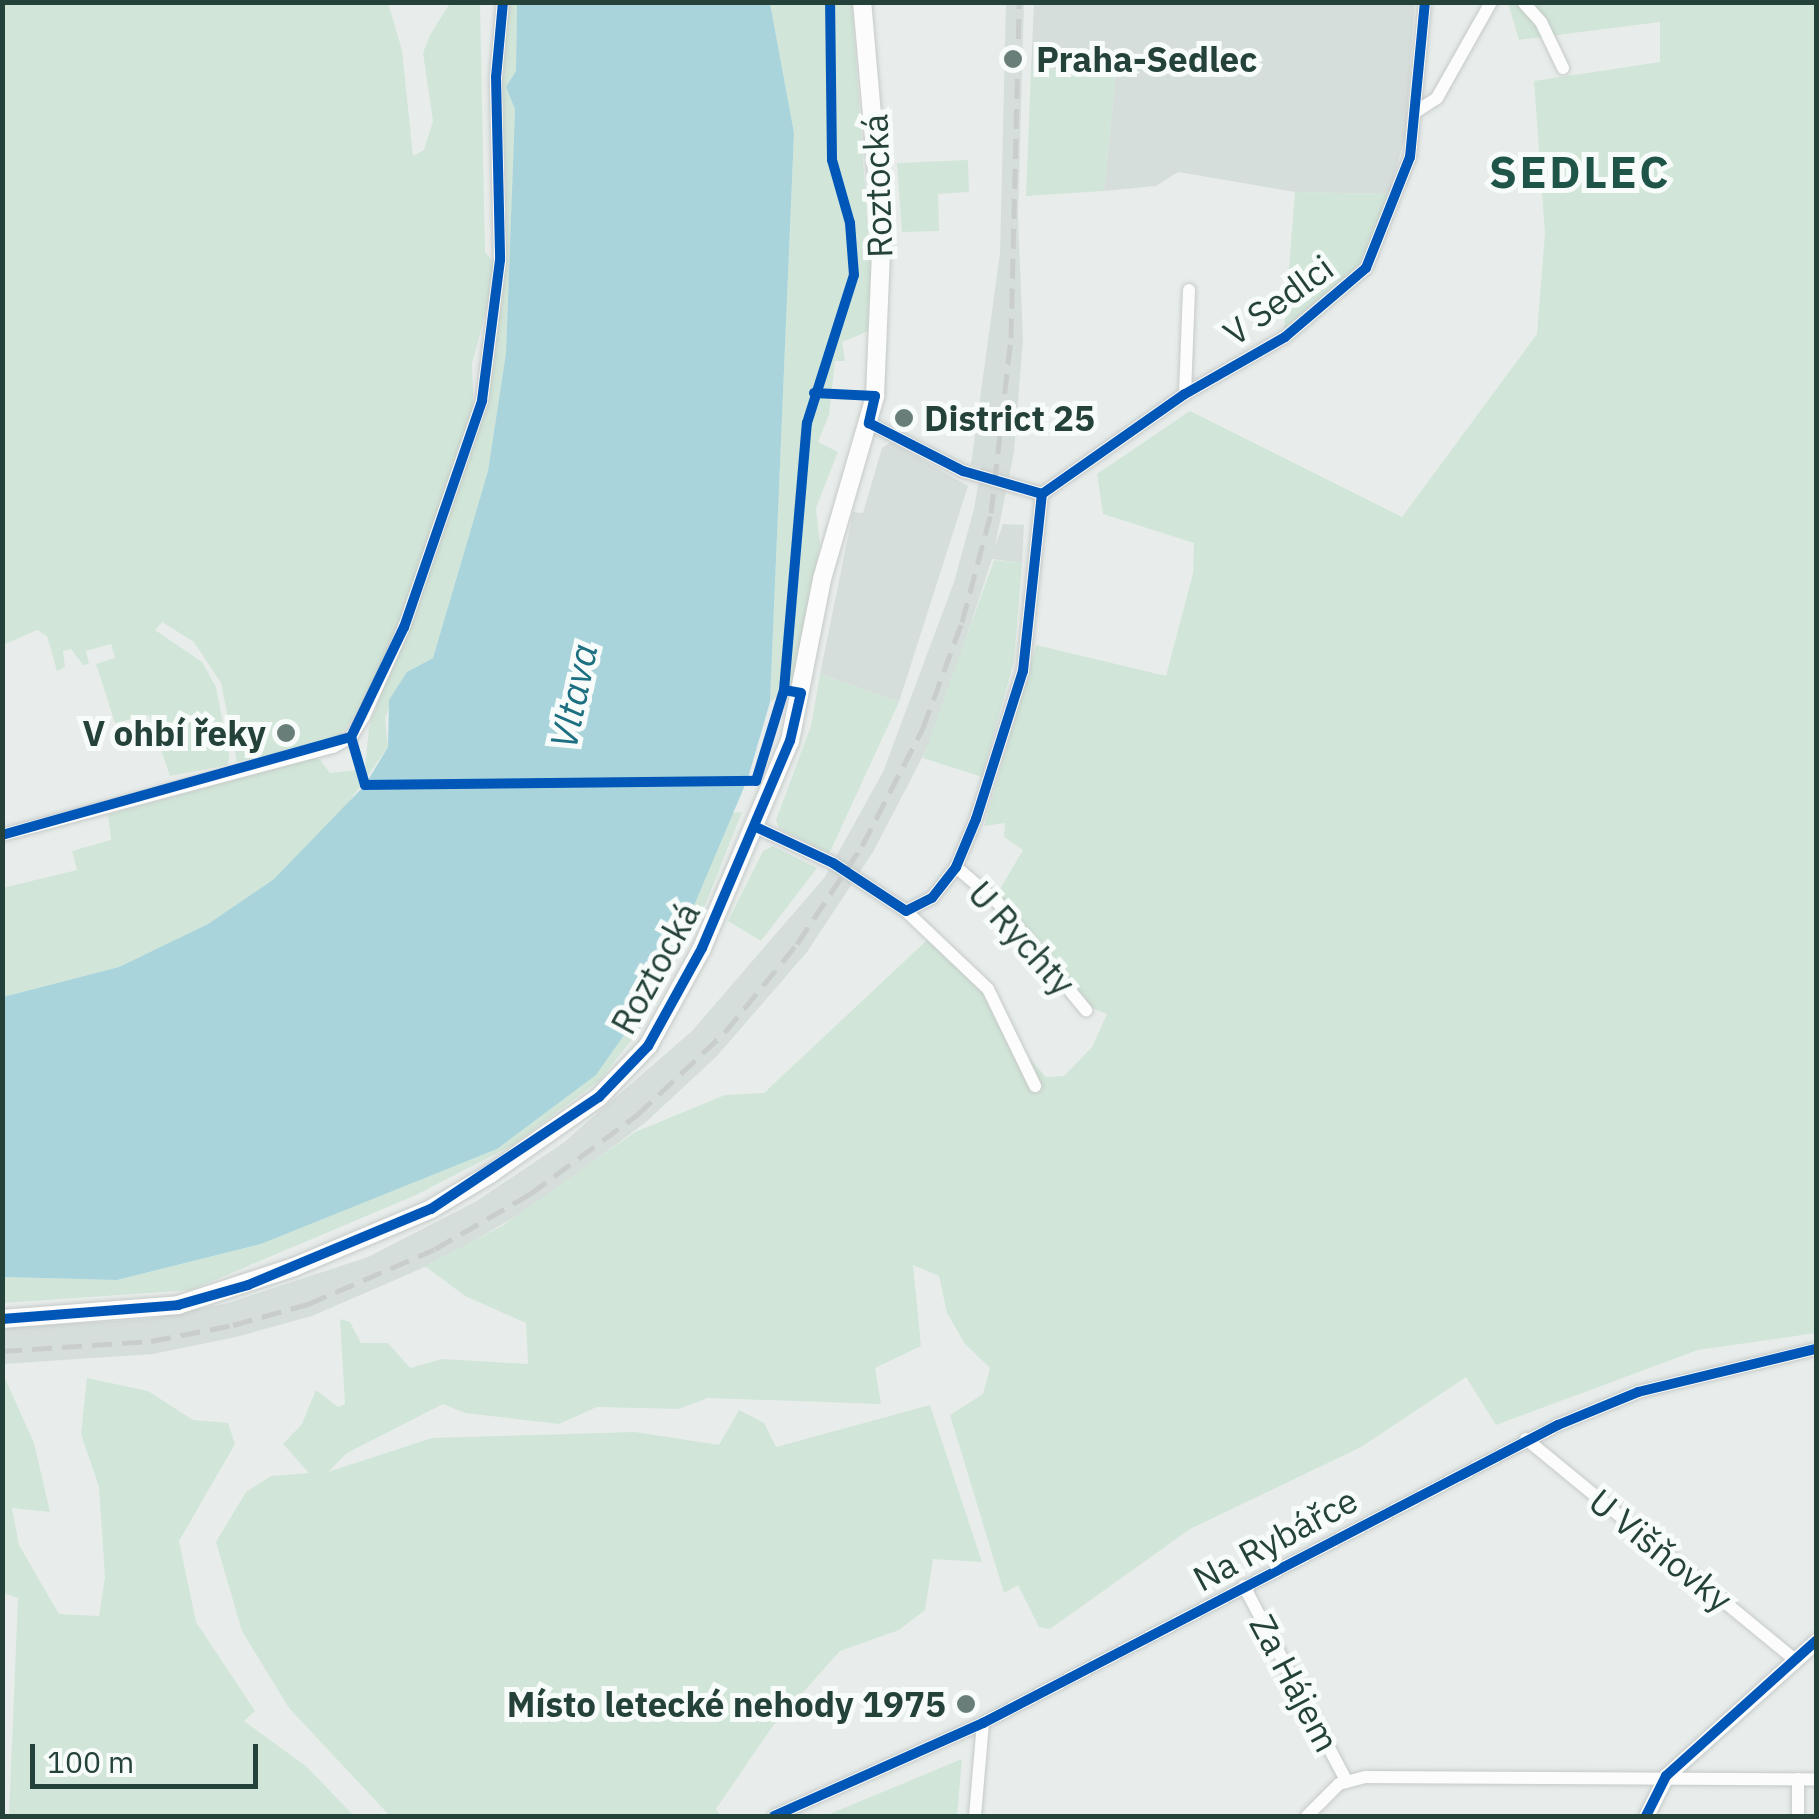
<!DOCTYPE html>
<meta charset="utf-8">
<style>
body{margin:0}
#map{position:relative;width:1819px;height:1819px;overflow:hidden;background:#e8edeb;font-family:"IBM Plex Sans",sans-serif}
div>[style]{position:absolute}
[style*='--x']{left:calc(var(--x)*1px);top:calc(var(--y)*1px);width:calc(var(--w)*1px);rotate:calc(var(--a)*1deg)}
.built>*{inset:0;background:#d6dedb}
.green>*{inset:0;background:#d1e6d8}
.water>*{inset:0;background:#a9d4db}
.ferry>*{height:2.5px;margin-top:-1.25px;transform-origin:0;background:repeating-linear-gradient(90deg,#1c6f80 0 12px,transparent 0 22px)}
.roads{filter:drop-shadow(0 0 2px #c5cac8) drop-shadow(0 0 2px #c5cac8)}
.minor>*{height:12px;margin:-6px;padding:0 6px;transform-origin:6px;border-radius:6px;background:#fcfcfc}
.tertiary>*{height:15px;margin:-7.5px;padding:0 7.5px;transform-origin:7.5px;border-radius:7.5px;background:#fcfcfc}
.secondary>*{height:18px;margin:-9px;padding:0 9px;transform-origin:9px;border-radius:9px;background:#fcfcfc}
.rail>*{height:5px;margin-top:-2.5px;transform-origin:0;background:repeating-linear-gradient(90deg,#c9cdcc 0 20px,transparent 0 30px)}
.cycleway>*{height:10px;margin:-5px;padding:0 5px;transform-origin:5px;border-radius:5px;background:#0057b8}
.dots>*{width:28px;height:28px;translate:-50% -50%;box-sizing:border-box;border:5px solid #f7fbf9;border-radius:50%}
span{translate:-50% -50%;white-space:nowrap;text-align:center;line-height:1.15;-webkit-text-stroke:10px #f7fbf9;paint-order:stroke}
.poi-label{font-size:35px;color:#24423a;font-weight:700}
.left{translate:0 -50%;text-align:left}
.right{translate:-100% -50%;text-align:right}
.street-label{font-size:35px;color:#24423a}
.water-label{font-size:38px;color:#1c6f80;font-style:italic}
.district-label{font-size:45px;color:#1f5548;font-weight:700;letter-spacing:2.5px}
.frame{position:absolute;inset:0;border:5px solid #24423a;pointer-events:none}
.scale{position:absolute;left:30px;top:1744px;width:228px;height:45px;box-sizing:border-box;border:5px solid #24423a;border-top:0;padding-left:12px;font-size:30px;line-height:35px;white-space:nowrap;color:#24423a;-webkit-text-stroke:8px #f7fbf9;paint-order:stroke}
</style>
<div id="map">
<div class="built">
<i style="clip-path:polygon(1006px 3px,1024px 3px,1018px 218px,1023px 339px,1014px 452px,995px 546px,1003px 524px,1024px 525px,1022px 563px,992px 559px,935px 733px,873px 852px,807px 952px,717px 1056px,646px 1122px,537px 1204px,441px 1260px,312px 1316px,236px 1337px,153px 1354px,3px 1364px,2px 1328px,148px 1319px,228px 1303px,368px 1257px,475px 1202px,563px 1143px,692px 1031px,824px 878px,883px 772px,954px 582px,974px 509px,981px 467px,971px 464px,1000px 253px)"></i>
<i style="clip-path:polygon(1034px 3px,1415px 3px,1405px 137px,1389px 194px,1295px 192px,1178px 172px,1156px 186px,1104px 191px,1116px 71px,1031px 69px)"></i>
<i style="clip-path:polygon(891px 442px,968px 486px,899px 702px,820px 674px,853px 512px,863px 513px,882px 448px)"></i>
</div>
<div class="green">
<i style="clip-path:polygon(3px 3px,388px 3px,402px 50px,413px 156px,424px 150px,433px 121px,423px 53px,430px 35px,450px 3px,480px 3px,485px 252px,493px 261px,494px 281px,472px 364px,474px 412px,395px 639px,361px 709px,334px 742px,237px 762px,221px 683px,194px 642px,162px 622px,155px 630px,202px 662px,216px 687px,229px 755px,228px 765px,170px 776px,149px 715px,115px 723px,96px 664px,115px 658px,111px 644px,86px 651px,89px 664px,83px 665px,71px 649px,63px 651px,65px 667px,57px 671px,47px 636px,37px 630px,3px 645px)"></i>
<i style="clip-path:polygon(507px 3px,517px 3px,516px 71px,506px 87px,515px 108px,506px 353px,488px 471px,433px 658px,407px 672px,385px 717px,388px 747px,337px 819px,274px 879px,208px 924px,119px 967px,3px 997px,2px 888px,77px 870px,72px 851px,111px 840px,108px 815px,317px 756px,330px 773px,365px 769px,369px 727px,488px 394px,506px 187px,500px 83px)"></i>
<i style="clip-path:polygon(770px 3px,852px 3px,871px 275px,868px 331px,842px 342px,845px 361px,835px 361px,829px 415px,818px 442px,838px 452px,816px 508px,820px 545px,792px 686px,770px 702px,794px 133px)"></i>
<i style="clip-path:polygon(1508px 3px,1816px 3px,1816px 1333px,1698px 1350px,1496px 1425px,1466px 1377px,1361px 1447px,1190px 1529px,1050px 1629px,1039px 1627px,1018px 1585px,1004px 1593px,950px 1415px,983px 1394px,990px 1368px,965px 1344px,947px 1313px,939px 1276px,913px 1265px,921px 1346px,875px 1368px,881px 1404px,708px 1398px,678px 1409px,597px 1407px,559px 1424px,465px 1413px,443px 1404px,347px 1453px,328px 1472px,432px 1438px,635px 1432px,719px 1445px,739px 1410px,764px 1423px,776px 1447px,930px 1405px,982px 1562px,933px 1559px,925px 1610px,899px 1630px,840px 1651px,772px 1727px,716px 1809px,721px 1816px,390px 1816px,289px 1708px,242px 1631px,216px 1542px,246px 1492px,271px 1476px,309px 1473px,283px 1444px,302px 1424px,316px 1390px,338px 1407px,345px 1404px,340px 1319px,350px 1322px,361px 1343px,388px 1343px,410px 1368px,442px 1359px,528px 1364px,526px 1323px,465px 1296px,425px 1266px,502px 1226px,635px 1132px,725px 1095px,764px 1093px,927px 940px,994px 1002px,1010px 1037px,1046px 1077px,1064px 1076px,1092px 1047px,1107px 1014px,1089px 1007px,996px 896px,1023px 850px,1004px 837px,1005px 823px,984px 826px,1036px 645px,1166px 676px,1193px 573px,1194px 543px,1103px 514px,1097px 474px,1190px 411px,1402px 517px,1537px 334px,1545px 233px,1534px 81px,1660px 62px,1660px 22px,1519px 40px)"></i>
<i style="clip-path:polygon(1031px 69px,1116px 71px,1104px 191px,1026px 196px)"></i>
<i style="clip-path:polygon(968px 160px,969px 192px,938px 194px,939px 231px,902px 232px,897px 163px)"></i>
<i style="clip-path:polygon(1295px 192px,1389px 194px,1362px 265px,1284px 331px)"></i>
<i style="clip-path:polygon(994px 560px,1022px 563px,1014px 661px,982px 777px,923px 758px)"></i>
<i style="clip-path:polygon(820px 674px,899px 702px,829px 854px,779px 828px,776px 820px,811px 726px)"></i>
<i style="clip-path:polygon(742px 812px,704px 908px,641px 1028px,600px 1080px,513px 1145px,416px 1195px,191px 1290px,3px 1303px,3px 1277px,117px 1280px,261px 1244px,497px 1149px,730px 813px)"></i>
<i style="clip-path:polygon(773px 846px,817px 868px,761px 941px,728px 921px,763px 851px)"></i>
<i style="clip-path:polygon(3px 1374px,34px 1443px,50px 1512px,12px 1508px,19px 1545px,59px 1614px,99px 1616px,105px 1577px,99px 1487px,81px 1434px,87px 1378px,148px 1391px,193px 1420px,228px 1423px,235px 1444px,179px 1541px,196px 1622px,255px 1711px,244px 1721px,307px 1767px,354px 1816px,9px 1816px,18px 1598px,3px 1593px)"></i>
<i style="clip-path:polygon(962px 1759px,957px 1816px,825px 1816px)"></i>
</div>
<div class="water">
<i style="clip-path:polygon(517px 3px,770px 3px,794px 133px,770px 702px,748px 778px,662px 981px,596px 1075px,497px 1149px,261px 1244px,117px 1280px,3px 1277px,3px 997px,119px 967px,208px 924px,274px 879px,365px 785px,388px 747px,389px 700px,407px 672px,433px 658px,488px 471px,506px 353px,515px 109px,506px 87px,516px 71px)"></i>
</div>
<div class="ferry">
<i style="--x:365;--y:785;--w:383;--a:-1"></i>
</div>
<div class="roads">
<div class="minor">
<i style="--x:1523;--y:2;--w:27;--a:48"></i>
<i style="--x:1541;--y:22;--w:51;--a:64.4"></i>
<i style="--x:1417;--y:111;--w:24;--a:-33"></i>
<i style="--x:1437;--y:98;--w:110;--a:-60.6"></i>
<i style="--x:1185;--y:394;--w:104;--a:-87.8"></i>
<i style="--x:869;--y:423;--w:106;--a:27.1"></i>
<i style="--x:963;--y:471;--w:82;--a:16.2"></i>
<i style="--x:756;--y:827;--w:85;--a:25.1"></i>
<i style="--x:833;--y:863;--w:87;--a:33.3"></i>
<i style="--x:906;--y:911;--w:113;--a:43.6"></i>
<i style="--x:988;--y:989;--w:108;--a:64.1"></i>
<i style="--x:2;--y:835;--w:342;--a:-14.9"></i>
<i style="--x:333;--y:747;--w:21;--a:-29"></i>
<i style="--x:351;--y:737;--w:25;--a:-58"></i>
<i style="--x:364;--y:716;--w:98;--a:-65.8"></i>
<i style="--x:404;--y:627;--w:239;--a:-71"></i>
<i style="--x:482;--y:401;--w:142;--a:-82.7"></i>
<i style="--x:500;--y:260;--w:183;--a:-91.3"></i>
<i style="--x:496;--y:77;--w:75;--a:-84.7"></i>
<i style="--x:956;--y:867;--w:55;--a:40.6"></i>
<i style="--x:998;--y:903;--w:139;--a:50.6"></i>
<i style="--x:906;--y:911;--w:29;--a:-27"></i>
<i style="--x:932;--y:898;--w:39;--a:-52"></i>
<i style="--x:956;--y:867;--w:52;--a:-67.4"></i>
<i style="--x:976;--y:819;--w:155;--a:-72.4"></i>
<i style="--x:1023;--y:671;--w:178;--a:-83.9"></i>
<i style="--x:1042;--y:494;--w:174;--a:-35"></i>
<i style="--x:1185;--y:394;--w:115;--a:-29.7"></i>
<i style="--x:1285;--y:337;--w:106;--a:-40.4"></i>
<i style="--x:1366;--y:268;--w:119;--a:-68.4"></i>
<i style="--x:1410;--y:157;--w:156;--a:-84.5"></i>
<i style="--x:1526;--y:1439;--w:348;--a:39.4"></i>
<i style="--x:1244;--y:1586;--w:219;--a:62.3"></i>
<i style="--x:774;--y:1816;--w:229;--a:-24"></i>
<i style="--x:983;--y:1723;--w:648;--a:-27.4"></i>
<i style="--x:1558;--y:1425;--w:87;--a:-22.4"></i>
<i style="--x:1638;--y:1392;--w:183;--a:-13.6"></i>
<i style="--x:975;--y:1816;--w:93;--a:-85.1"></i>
<i style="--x:1307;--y:1816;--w:45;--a:-45"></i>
<i style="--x:1339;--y:1784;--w:28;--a:-15"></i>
<i style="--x:1366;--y:1777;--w:450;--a:0.3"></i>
<i style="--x:1798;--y:1816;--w:37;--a:-90"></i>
</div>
<div class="tertiary">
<i style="--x:1646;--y:1816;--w:45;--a:-63.4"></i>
<i style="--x:1666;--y:1776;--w:202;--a:-42"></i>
</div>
<div class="secondary">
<i style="--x:2;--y:1319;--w:177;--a:-4.5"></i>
<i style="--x:178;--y:1305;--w:122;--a:-18.1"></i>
<i style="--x:294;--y:1267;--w:149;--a:-22.9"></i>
<i style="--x:431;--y:1209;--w:69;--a:-30.7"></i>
<i style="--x:490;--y:1174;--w:133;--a:-35.2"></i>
<i style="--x:599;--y:1097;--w:71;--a:-46.1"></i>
<i style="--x:648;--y:1046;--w:112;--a:-61.1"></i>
<i style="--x:702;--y:948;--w:225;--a:-67"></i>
<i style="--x:790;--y:741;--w:165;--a:-78.8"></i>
<i style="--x:822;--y:579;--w:191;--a:-73.8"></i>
<i style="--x:875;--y:396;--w:167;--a:-87.6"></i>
<i style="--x:882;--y:229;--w:228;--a:-95"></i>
</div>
</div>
<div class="rail">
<i style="--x:2;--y:1351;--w:149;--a:-3.8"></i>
<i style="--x:151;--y:1341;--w:84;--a:-11"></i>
<i style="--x:233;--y:1325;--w:78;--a:-15.6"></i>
<i style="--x:308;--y:1304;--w:138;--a:-23.4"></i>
<i style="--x:435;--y:1249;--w:110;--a:-30.1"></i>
<i style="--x:530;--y:1194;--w:133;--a:-36.4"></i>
<i style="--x:637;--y:1115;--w:121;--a:-43.3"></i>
<i style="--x:725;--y:1032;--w:114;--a:-50.7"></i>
<i style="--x:797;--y:944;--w:118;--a:-56.4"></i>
<i style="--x:862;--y:846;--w:133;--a:-62.7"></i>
<i style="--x:923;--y:728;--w:113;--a:-69.8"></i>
<i style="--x:962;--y:622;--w:113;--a:-75.1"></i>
<i style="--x:991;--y:513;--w:176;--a:-83.5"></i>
<i style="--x:1011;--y:338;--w:336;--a:-88.6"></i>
</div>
<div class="cycleway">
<i style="--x:503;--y:2;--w:75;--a:95.3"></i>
<i style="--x:496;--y:77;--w:183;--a:88.7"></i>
<i style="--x:500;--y:260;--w:142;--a:97.3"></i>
<i style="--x:482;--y:401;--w:239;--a:109"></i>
<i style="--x:404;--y:627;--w:122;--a:115.7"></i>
<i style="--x:351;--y:737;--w:50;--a:73.7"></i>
<i style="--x:365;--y:785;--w:391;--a:-0.6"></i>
<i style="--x:756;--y:781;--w:95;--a:-72.9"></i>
<i style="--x:784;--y:690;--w:268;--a:-85.1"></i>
<i style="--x:807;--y:423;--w:155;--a:-72.4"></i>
<i style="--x:854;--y:275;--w:52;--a:-94.4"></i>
<i style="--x:850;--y:223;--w:66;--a:-105.9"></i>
<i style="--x:832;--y:160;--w:158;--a:-90.7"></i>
<i style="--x:814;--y:393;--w:61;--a:2.8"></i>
<i style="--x:875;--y:396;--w:28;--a:103"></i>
<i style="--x:869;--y:423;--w:106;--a:27.1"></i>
<i style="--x:963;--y:471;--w:82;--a:16.2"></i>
<i style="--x:756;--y:827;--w:85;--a:25.1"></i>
<i style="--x:833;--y:863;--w:87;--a:33.3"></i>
<i style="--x:906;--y:911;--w:29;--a:-27"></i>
<i style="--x:932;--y:898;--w:39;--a:-52"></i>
<i style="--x:956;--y:867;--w:52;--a:-67.4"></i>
<i style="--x:976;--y:819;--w:155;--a:-72.4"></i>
<i style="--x:1023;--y:671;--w:178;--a:-83.9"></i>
<i style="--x:1042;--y:494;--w:174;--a:-35"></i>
<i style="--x:1185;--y:394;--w:115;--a:-29.7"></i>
<i style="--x:1285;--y:337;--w:106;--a:-40.4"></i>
<i style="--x:1366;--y:268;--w:119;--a:-68.4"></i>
<i style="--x:1410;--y:157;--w:156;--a:-84.5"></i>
<i style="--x:2;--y:835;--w:362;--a:-15.7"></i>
<i style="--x:2;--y:1319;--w:177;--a:-4.5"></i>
<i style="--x:178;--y:1305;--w:73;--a:-15.9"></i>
<i style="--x:248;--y:1285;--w:198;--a:-22.6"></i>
<i style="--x:431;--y:1209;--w:202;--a:-33.7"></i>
<i style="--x:599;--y:1097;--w:71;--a:-46.1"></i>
<i style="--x:648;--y:1046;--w:112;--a:-61.1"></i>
<i style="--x:702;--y:948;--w:225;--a:-67"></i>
<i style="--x:790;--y:741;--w:49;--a:-77.1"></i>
<i style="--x:801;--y:693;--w:17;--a:-170"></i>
<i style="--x:774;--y:1816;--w:229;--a:-24"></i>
<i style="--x:983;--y:1723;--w:648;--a:-27.4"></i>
<i style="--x:1558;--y:1425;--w:87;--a:-22.4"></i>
<i style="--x:1638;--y:1392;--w:183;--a:-13.6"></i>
<i style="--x:1646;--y:1816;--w:45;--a:-63.4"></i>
<i style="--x:1666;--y:1776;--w:202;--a:-42"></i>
</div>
<div class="dots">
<i style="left:1013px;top:59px;background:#697e78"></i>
<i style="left:904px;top:418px;background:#697e78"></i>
<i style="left:286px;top:733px;background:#697e78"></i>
<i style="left:966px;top:1704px;background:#697e78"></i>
</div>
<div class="poi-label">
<span class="left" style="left:1036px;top:59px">Praha-Sedlec</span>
<span class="left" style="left:924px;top:418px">District 25</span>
<span class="right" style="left:266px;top:733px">V ohbí řeky</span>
<span class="right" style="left:946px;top:1704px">Místo letecké nehody 1975</span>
</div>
<div class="street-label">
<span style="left:877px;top:186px;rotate:-92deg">Roztocká</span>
<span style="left:1278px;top:300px;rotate:-36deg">V Sedlci</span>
<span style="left:1022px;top:938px;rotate:48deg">U Rychty</span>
<span style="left:655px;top:968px;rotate:-61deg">Roztocká</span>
<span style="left:1275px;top:1539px;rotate:-28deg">Na Rybářce</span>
<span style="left:1661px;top:1550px;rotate:39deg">U Višňovky</span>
<span style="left:1295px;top:1683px;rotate:62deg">Za Hájem</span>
</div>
<div class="water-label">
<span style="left:573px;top:696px;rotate:-78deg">Vltava</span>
</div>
<div class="district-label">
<span style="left:1580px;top:172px">SEDLEC</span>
</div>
<div class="frame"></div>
<div class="scale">100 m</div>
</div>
